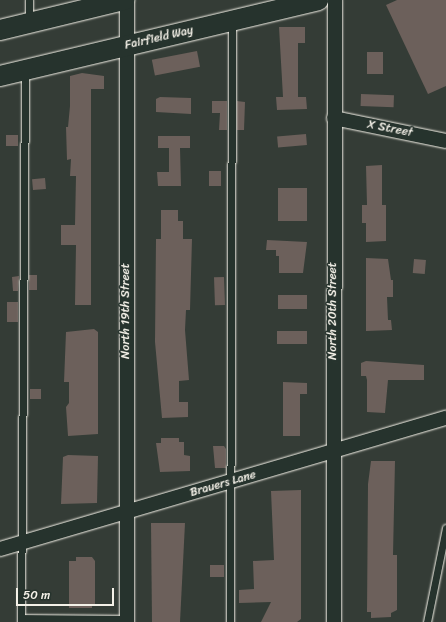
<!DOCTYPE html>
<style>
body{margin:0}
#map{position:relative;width:446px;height:622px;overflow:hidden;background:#343c36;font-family:Sriracha,sans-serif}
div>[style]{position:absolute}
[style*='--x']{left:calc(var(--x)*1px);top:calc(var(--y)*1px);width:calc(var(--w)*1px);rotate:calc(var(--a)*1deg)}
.building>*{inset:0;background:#6c605b;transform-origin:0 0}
.roads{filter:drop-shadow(0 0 1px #f4f1e8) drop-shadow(0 0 1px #f4f1e8)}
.lane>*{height:7px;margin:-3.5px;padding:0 3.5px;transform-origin:3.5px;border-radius:3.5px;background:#26332d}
.street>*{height:14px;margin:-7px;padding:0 7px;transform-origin:7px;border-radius:7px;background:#26332d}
.secondary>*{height:20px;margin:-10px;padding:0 10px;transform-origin:10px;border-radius:10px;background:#26332d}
span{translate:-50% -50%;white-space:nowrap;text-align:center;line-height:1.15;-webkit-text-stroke:3px #26332d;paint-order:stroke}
.street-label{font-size:12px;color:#f4f1e8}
.scale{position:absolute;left:16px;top:588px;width:98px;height:18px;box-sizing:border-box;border:2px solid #f4f1e8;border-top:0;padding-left:5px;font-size:12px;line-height:14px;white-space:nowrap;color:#f4f1e8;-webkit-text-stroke:3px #26332d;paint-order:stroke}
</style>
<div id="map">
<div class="building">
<i style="clip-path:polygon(397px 0,446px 0,446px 86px,428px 94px,386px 5px)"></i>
<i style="clip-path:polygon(279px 27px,305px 27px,305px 43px,298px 43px,298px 97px,306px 97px,307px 109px,277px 110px,276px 97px,283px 97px)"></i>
<i style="left:197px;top:51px;width:16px;height:46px;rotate:79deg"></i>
<i style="left:367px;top:52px;width:16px;height:22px"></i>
<i style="clip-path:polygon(82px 73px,104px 76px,104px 89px,91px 89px,91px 305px,75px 305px,76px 245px,61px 245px,61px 225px,75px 225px,76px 176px,70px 176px,71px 159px,67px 160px,66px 127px,68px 127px,70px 106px,70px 76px)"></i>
<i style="left:361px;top:94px;width:33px;height:12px;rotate:2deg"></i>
<i style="clip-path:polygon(160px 97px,191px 98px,191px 114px,156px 112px,156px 99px)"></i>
<i style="clip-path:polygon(212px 101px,227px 101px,227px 130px,219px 130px,220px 113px,212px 113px)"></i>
<i style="clip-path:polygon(237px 101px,245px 102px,244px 130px,237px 130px)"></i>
<i style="left:306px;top:134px;width:11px;height:29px;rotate:85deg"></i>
<i style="left:6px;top:135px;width:12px;height:11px"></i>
<i style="clip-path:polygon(158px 136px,190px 136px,190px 148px,180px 148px,181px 186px,158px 186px,157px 172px,169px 172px,169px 148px,158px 148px)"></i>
<i style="clip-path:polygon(382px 165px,382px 205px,386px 205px,386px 241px,366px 242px,366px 223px,362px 223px,362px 205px,367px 205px,366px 166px)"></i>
<i style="left:209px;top:171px;width:12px;height:15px"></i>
<i style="left:45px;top:178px;width:11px;height:13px;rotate:85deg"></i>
<i style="left:278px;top:188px;width:29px;height:33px"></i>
<i style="clip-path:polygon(161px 210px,178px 210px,178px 221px,183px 221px,183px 239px,192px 239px,190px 310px,186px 310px,185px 330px,189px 380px,179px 381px,179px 402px,188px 402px,188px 417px,162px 418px,155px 342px,156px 239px,161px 239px)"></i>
<i style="clip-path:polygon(267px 240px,307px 242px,303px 273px,279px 273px,279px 256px,276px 256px,276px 250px,266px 250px)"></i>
<i style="clip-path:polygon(366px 258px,388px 259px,391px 280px,393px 280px,393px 297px,387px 297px,388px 320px,391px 320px,392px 330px,366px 331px)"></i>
<i style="left:414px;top:259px;width:12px;height:14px;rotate:5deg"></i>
<i style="left:29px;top:275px;width:8px;height:15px"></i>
<i style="clip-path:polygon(19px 276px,18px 291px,13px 291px,12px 277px)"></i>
<i style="left:224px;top:277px;width:28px;height:10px;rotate:88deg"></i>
<i style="left:278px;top:295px;width:29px;height:14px"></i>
<i style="left:7px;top:302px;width:11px;height:20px"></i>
<i style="clip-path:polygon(94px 329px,98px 332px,98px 434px,68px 436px,66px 407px,69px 403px,69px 382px,64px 382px,66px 332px)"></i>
<i style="left:277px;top:331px;width:30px;height:13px"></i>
<i style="clip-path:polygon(366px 361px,424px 365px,424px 380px,388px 380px,385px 413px,367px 412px,367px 380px,366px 376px,361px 376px,361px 363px)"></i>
<i style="clip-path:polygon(283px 382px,307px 383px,307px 394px,300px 394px,300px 436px,283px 436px)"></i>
<i style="left:30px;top:389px;width:11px;height:10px"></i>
<i style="clip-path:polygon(161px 438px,179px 438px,179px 442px,184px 442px,184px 455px,190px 456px,190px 471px,160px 472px,156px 443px,161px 443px)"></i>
<i style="clip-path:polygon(213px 446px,224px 446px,226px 449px,226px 468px,215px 468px)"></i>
<i style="clip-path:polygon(68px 455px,98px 456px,97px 503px,61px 504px,63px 457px)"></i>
<i style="clip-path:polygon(371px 461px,395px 461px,393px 555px,397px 555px,397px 610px,391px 613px,391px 617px,371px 618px,371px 612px,367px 612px,368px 484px)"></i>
<i style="clip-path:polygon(301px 490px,301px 619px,297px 622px,261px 622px,271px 602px,239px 603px,239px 590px,254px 589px,253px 561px,274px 560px,271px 491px)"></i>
<i style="clip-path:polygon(151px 523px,185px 523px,180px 622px,152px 622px)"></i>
<i style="clip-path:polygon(76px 557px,92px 557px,95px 561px,95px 604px,92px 604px,92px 608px,69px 608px,69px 561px,76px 561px)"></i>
<i style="left:224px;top:565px;width:12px;height:14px;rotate:90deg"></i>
</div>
<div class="roads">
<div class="lane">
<i style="--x:29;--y:0;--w:21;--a:90"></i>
<i style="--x:21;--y:618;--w:106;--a:0.5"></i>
<i style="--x:21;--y:622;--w:551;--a:-89.58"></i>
<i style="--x:230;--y:622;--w:600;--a:-89.81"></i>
<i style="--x:427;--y:622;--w:96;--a:-78.6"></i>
</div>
<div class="street">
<i style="--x:334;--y:118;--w:114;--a:11.6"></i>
<i style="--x:0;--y:549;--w:465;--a:-16.4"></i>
<i style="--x:127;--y:622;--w:622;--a:-90"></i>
<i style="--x:334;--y:622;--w:622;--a:-89.91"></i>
</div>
<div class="secondary">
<i style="--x:0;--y:30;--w:128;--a:-13.6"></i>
<i style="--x:0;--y:76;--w:327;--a:-13.4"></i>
</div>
</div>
<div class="street-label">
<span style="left:159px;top:38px;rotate:-13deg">Fairfield Way</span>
<span style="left:390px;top:129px;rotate:11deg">X Street</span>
<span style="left:126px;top:311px;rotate:-90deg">North 19th Street</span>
<span style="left:333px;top:311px;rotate:-90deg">North 20th Street</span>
<span style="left:223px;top:484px;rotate:-16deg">Brauers Lane</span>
</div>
<div class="scale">50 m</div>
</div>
